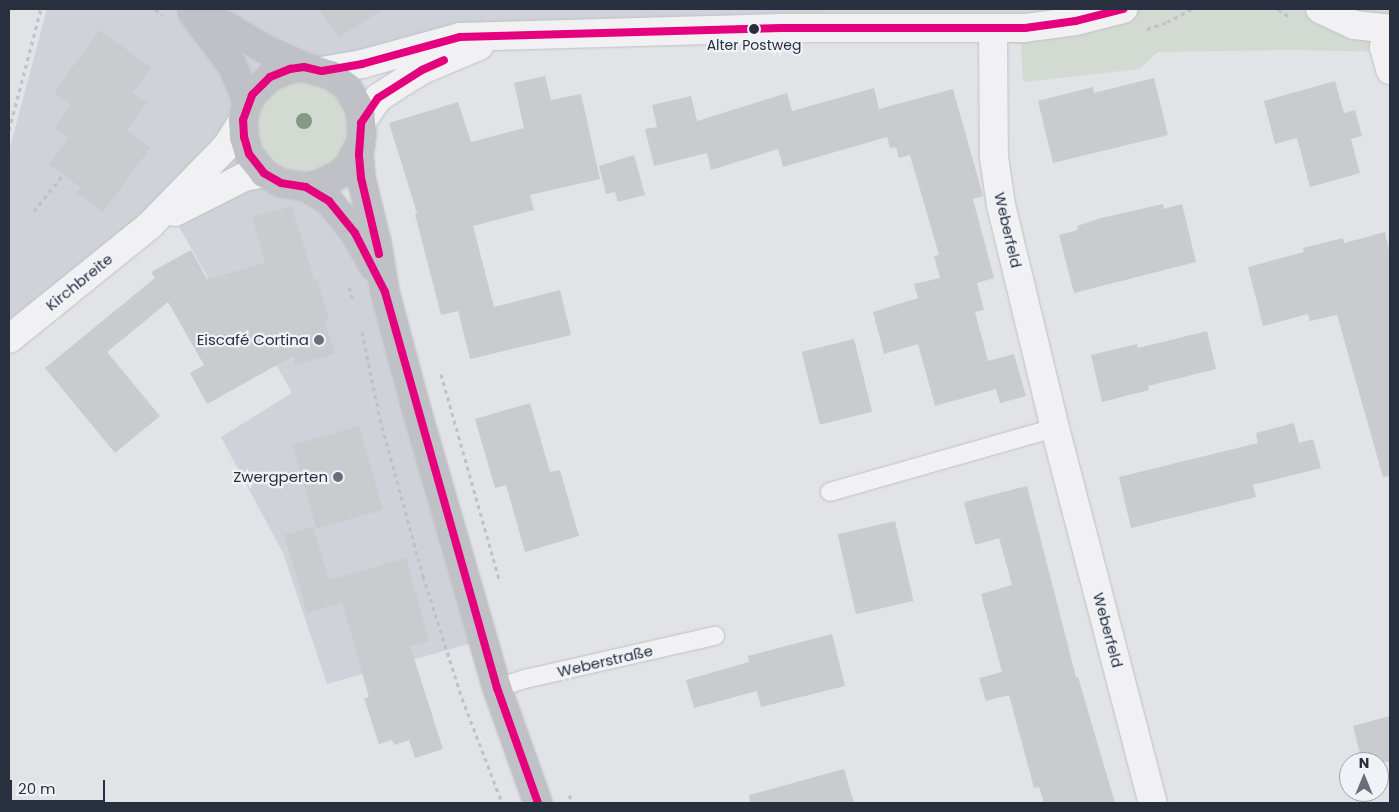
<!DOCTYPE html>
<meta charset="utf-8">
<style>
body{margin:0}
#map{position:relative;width:1399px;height:812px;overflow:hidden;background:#e1e3e6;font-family:Poppins,sans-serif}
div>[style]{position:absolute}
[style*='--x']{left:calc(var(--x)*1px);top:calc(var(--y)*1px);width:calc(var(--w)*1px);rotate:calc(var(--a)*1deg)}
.built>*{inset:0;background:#cfd3d9}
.green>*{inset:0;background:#d2dad1}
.building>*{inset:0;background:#c9cbce;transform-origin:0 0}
.path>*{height:3px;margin-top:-1.5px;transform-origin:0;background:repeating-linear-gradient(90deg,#c0c1c7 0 4px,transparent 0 8px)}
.roads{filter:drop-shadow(0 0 1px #bfc1c4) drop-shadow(0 0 1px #bfc1c4)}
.service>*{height:18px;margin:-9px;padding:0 9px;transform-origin:9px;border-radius:9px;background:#f1f1f3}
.minor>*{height:28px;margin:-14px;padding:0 14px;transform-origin:14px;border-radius:14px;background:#f1f1f3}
.tertiary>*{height:28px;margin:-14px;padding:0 14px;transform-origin:14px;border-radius:14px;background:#f1f1f3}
.secondary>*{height:28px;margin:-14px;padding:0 14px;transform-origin:14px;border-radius:14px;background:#bfc1c6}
.bus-1>*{height:8px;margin:-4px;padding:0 4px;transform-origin:4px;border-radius:4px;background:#e5007d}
.trees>*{width:16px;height:16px;margin:-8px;border-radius:50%;background:#869985}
.dots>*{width:14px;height:14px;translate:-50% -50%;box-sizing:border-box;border:2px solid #eff2f6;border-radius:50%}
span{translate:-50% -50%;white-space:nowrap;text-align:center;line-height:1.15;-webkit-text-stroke:4.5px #eff2f6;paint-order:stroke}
.bus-label{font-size:14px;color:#283040}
.street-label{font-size:15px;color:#283040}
.poi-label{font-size:15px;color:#283040}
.right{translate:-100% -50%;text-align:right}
.frame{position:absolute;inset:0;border:10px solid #283040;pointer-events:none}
.north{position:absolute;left:1339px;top:752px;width:50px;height:50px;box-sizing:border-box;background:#eff2f6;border:1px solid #9fa4ad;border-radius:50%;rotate:0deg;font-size:14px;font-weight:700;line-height:20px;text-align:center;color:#283040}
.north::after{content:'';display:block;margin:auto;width:18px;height:22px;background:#696f7a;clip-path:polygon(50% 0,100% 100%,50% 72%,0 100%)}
.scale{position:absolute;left:10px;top:780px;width:95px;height:22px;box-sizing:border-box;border:2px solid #283040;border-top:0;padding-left:6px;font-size:15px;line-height:18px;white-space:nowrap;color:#283040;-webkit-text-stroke:4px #eff2f6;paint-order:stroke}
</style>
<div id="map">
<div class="built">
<i style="clip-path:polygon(47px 9px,824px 9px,831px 34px,534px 31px,268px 86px,358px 230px,479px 641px,327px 684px,283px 553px,221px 437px,292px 393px,244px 308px,230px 317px,174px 218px,9px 343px,9px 151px)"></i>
</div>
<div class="green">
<i style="clip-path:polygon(824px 9px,1390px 9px,1390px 52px,1295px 50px,1158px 52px,1139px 69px,1023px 82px,1021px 44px,831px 34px)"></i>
<i style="clip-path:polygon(321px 73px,359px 114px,333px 174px,280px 175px,256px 151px,257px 100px,268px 86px)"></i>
</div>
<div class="building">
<i style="clip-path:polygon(319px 9px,384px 9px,338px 38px)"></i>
<i style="clip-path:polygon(100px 30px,151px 68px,133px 93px,147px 103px,127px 130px,150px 148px,103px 212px,77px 193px,81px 188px,49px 164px,69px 138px,54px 128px,71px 105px,54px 92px)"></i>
<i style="clip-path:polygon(545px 76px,551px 100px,581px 94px,600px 179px,530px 195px,534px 210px,473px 226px,494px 307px,560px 290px,571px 335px,470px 359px,458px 311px,441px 315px,415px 214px,417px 213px,389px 123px,458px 102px,471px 142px,524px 128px,514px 83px)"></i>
<i style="clip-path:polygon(1154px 78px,1168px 135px,1053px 163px,1038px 101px,1093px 87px,1094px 93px)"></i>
<i style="clip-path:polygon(1335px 81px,1344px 113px,1355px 110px,1362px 136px,1351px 139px,1360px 173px,1310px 187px,1297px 138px,1275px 144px,1264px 101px)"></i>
<i style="clip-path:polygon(874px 88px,879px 109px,953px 89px,983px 196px,973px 199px,994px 278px,977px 283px,984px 310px,975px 312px,988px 361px,1014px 354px,1026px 396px,1000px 403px,996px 389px,935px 406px,918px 344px,884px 354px,873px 312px,918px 298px,914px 284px,940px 278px,934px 256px,939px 255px,910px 155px,899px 158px,896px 147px,890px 148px,887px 137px,783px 167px,778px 149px,711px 170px,707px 153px,654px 166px,645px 129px,657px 127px,652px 105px,691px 96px,697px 121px,787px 93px,792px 111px)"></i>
<i style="clip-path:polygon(634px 155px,645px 195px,618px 202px,615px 192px,606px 194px,599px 166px)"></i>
<i style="clip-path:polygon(1163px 204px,1164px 209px,1182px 204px,1196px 262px,1074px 293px,1059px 235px,1078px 230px,1077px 226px,1101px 218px)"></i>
<i style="clip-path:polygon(292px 206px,314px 280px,317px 279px,329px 320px,325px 321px,335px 354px,295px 365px,293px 356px,207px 404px,190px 373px,204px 365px,168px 302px,107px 352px,160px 416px,115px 453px,45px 368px,155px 278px,151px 272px,191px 250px,207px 279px,265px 263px,252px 217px)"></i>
<i style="clip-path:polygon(1385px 232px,1390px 254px,1390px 476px,1383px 477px,1337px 315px,1310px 321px,1308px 314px,1263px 326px,1248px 267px,1304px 252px,1303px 248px,1343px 238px,1344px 243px)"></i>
<i style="clip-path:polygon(1207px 331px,1216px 369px,1148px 386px,1149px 390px,1102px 402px,1091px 355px,1137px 344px,1138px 348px)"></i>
<i style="left:854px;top:339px;width:75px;height:54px;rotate:76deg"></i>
<i style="clip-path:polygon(530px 403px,550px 472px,560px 470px,579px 536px,525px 552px,506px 485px,495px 488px,475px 419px)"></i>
<i style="clip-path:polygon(1294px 423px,1299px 443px,1313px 439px,1321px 468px,1253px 485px,1256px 497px,1131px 528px,1119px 477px,1258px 443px,1256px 433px)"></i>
<i style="left:359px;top:426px;width:87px;height:69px;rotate:74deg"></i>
<i style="clip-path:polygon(1027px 486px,1076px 677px,1078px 677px,1115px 803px,1044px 803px,1039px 787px,1034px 788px,1009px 695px,986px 701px,979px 678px,1002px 672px,981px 594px,1012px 585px,999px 538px,975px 545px,964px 502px)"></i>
<i style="left:895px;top:521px;width:82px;height:59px;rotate:77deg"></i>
<i style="clip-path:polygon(313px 527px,329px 580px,406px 558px,429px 641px,410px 646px,443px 749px,415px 758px,409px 740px,394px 745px,392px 740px,379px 744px,364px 698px,369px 697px,342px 602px,307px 613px,284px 535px)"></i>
<i style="clip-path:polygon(832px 634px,845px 686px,761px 707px,757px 691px,694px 708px,686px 680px,749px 662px,748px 656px)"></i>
<i style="clip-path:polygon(1390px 716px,1390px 762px,1362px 762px,1353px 726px)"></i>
<i style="clip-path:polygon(844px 769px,854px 803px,750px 803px,749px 795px)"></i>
</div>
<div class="path">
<i style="--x:155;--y:9;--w:9;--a:41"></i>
<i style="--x:1278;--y:9;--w:14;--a:34"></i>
<i style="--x:1147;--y:29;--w:21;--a:-19"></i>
<i style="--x:1167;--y:22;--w:27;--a:-28"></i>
<i style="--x:9;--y:130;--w:125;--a:-75.2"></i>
<i style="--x:34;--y:211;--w:45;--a:-51.3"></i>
<i style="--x:349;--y:287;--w:14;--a:73"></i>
<i style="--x:362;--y:332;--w:89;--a:78.3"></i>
<i style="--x:380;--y:419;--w:163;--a:74.7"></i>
<i style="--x:423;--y:576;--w:128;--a:72.3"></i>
<i style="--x:462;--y:698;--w:112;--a:69.1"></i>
<i style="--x:441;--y:374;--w:216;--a:74.2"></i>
<i style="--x:569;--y:795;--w:9;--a:63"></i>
</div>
<div class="roads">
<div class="service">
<i style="--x:830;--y:492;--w:234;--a:-15.9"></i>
<i style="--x:497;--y:688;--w:29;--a:-18"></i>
<i style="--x:525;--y:679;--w:195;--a:-12.8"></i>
</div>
<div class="minor">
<i style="--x:1320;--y:9;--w:38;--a:25"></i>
<i style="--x:1354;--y:25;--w:36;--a:6"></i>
<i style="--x:993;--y:29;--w:128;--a:89.6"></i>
<i style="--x:994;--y:157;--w:49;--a:81.7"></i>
<i style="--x:1001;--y:205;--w:229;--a:76.4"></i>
<i style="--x:1055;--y:428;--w:388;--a:75.4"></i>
<i style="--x:1389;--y:29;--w:19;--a:106"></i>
<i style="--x:1384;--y:47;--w:24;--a:75"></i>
</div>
<div class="tertiary">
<i style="--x:322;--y:71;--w:41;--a:-9.9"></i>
<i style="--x:362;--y:64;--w:102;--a:-15.4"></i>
<i style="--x:460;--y:37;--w:321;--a:-1.6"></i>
<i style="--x:781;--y:28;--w:244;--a:0"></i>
<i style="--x:1025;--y:28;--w:51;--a:-7.8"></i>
<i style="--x:1076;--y:21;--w:49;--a:-14.3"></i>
<i style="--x:361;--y:123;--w:30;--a:-56"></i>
<i style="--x:378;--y:98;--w:31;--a:-33"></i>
<i style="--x:404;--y:81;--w:21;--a:-31"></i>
<i style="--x:422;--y:70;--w:62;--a:-22.8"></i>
<i style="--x:175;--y:212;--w:77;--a:-26.9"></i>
<i style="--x:244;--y:177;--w:20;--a:-11"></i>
<i style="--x:9;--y:339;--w:180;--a:-38.9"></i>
<i style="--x:149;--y:226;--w:112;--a:-45.7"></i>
<i style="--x:227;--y:146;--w:31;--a:-58"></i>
</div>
<div class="secondary">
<i style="--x:197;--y:9;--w:79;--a:30.5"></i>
<i style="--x:265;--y:49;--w:43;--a:24.8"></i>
<i style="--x:192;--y:12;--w:66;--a:53"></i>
<i style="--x:232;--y:65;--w:33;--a:67"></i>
<i style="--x:245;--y:95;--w:12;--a:85"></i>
<i style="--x:361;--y:143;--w:29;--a:119"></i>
<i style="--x:347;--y:168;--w:13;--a:141"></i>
<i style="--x:337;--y:176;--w:19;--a:155"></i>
<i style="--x:320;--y:184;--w:14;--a:168"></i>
<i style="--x:306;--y:187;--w:25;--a:-171"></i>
<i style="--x:281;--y:183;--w:20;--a:-150"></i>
<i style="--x:264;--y:173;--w:24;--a:-128"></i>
<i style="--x:249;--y:154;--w:18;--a:-106"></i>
<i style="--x:244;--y:137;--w:17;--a:-93"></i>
<i style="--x:243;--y:120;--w:13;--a:-77"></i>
<i style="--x:246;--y:107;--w:13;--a:-63"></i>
<i style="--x:252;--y:95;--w:25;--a:-45"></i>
<i style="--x:270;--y:77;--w:22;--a:-22"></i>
<i style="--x:290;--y:69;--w:14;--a:-8"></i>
<i style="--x:304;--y:67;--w:28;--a:17"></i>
<i style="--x:331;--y:75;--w:21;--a:37"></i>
<i style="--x:348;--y:88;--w:25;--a:61"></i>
<i style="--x:360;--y:110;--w:24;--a:85"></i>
<i style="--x:362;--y:134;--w:20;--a:99"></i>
<i style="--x:359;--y:154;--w:24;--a:85"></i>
<i style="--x:361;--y:178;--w:67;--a:76.2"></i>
<i style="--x:377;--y:243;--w:50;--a:80.7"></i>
<i style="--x:385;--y:292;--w:116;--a:75"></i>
<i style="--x:415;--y:404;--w:296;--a:73.9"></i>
<i style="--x:497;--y:688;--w:122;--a:70.4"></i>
<i style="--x:306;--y:187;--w:27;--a:31"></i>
<i style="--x:329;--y:201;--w:41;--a:50.9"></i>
<i style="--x:355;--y:233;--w:38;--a:61"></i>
</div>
</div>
<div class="bus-1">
<i style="--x:379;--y:254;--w:78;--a:-103.3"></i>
<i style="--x:361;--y:178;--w:24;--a:-95"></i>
<i style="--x:359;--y:154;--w:31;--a:-86"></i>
<i style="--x:361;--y:123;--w:30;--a:-56"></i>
<i style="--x:378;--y:98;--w:52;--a:-32.5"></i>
<i style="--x:422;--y:70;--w:24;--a:-24"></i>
<i style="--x:538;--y:803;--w:122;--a:-109.6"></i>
<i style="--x:497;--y:688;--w:412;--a:-105.8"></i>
<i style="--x:385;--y:292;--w:66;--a:-117"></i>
<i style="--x:355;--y:233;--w:41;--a:-129.1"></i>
<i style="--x:329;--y:201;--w:27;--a:-149"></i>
<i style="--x:306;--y:187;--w:25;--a:-171"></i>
<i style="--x:281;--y:183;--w:20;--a:-150"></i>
<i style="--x:264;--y:173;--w:24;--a:-128"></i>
<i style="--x:249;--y:154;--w:18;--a:-106"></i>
<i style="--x:244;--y:137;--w:17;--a:-93"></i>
<i style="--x:243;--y:120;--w:27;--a:-70"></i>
<i style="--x:252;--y:95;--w:25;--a:-45"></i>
<i style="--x:270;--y:77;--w:22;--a:-22"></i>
<i style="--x:290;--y:69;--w:14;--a:-8"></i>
<i style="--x:304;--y:67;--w:18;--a:13"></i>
<i style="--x:322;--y:71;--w:41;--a:-9.9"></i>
<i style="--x:362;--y:64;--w:102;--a:-15.4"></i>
<i style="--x:460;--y:37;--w:321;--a:-1.6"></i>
<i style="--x:781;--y:28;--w:244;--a:0"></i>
<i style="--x:1025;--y:28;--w:51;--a:-7.8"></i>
<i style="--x:1076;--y:21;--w:49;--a:-14.3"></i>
</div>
<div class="trees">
<i style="left:304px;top:121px"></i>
</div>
<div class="dots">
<i style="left:754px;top:29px;background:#283040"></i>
<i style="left:319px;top:340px;background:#696f7a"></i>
<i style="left:338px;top:477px;background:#696f7a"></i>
</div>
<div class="bus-label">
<span style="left:754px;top:45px">Alter Postweg</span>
</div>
<div class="street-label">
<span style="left:1008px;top:230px;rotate:77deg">Weberfeld</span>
<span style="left:79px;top:282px;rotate:-39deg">Kirchbreite</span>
<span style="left:1108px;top:630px;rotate:75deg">Weberfeld</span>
<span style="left:605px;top:661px;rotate:-13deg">Weberstraße</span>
</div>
<div class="poi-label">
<span class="right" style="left:309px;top:340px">Eiscafé Cortina</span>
<span class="right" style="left:328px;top:477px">Zwergperten</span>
</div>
<div class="frame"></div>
<div class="north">N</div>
<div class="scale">20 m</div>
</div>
